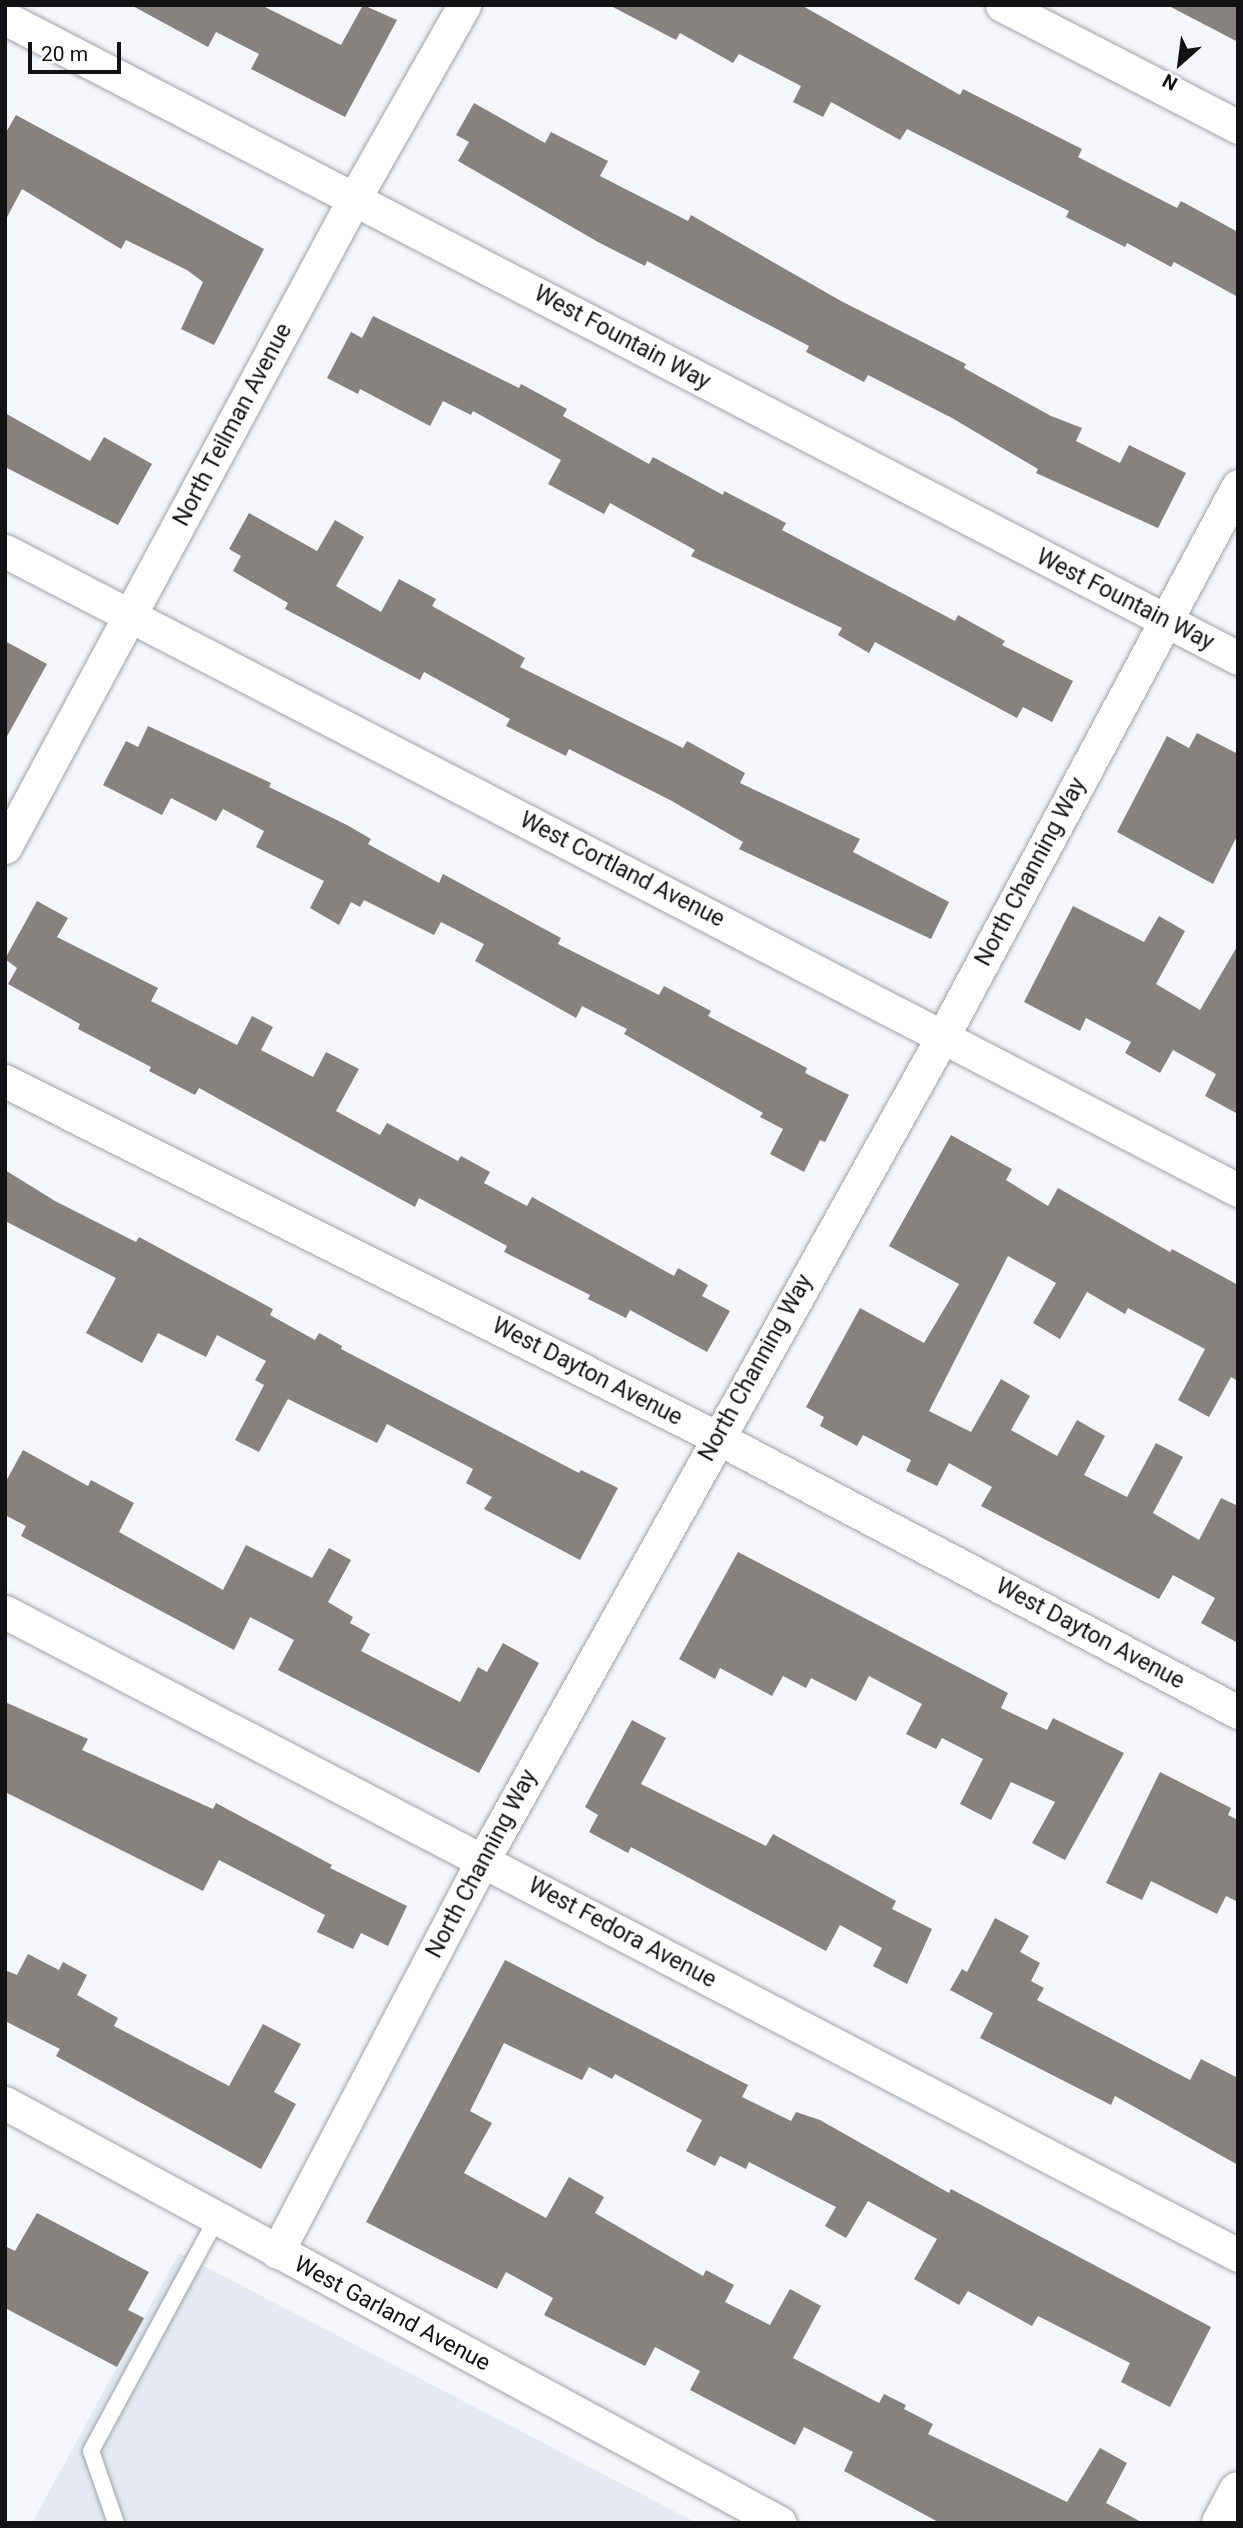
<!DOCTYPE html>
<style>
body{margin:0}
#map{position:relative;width:1243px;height:2528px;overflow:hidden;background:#f5f6fb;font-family:Roboto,sans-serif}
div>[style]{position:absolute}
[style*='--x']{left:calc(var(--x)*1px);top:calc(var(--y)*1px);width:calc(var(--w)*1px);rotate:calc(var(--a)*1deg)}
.built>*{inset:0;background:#e5e9f3}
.building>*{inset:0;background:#86837f}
.roads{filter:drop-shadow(0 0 2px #a1a2a6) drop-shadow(0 0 2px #a1a2a6)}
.lane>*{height:16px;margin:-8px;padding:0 8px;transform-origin:8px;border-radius:8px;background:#fff}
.street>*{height:33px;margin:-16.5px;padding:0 16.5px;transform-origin:16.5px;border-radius:16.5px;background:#fff}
.secondary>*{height:38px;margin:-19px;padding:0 19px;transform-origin:19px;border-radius:19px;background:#fff}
span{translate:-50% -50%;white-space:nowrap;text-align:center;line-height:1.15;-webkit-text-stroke:5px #fff;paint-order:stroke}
.street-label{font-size:23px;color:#121214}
.frame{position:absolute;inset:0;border:7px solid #121214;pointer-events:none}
.north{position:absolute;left:1145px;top:28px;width:70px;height:70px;-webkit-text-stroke:5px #fff;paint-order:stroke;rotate:208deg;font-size:19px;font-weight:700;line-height:28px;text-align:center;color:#121214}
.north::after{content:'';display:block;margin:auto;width:24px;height:32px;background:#121214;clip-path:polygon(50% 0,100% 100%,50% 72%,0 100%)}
.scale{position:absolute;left:28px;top:42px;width:93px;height:32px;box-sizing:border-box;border:4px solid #121214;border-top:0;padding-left:9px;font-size:21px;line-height:24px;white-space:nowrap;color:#121214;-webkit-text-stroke:5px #fff;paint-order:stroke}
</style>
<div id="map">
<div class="built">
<i style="clip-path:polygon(179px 2253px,697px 2523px,32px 2523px)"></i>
</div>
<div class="building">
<i style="clip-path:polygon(131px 5px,261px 5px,341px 45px,363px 5px,397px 20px,345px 117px,251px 69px,259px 54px,216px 32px,208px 47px)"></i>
<i style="clip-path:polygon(609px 5px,801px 5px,960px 95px,963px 89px,1082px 149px,1078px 157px,1177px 208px,1181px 201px,1238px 232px,1238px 297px,1174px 262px,1171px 267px,1127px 243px,1125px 247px,1066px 217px,1069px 211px,907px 129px,900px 140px,831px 102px,823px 117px,793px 102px,801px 86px,739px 54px,733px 63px,680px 33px,676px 40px)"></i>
<i style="clip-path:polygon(1167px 5px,1238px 5px,1238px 42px)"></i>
<i style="clip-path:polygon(474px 103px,545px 143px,551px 132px,608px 161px,600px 176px,688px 221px,691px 215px,841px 301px,966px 364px,964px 368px,1051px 416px,1082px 428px,1076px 441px,1120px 463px,1129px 445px,1186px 473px,1158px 528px,1036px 473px,1038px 469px,952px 418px,868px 375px,864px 382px,806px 352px,809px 346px,647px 261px,645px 266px,598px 242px,458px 161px,469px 142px,456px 135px)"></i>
<i style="clip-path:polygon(16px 115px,264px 249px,214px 345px,181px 329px,203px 282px,187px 270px,126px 240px,121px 249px,22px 189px,5px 221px,5px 134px)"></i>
<i style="clip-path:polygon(373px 316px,519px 388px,521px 384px,567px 409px,563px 416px,649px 464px,653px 457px,723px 495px,724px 491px,786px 523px,782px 530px,955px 621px,958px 615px,1005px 641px,1002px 645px,1073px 681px,1052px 722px,1023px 707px,1017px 718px,875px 642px,869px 653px,838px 635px,842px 628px,691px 556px,695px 550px,610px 503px,604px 514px,548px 484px,561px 460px,473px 411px,471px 415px,443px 401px,430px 426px,360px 389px,358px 394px,327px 378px,351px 332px,362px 338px)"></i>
<i style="clip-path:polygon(5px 413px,90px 461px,104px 437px,152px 464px,118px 525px,5px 467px)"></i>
<i style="clip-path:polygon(249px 513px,317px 551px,335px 520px,364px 537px,336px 586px,381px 612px,399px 579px,436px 599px,432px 606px,525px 658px,520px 667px,683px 748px,687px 741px,745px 773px,740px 783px,860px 839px,853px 852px,949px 902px,931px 939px,739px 849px,743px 842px,670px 800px,569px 749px,566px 756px,506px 726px,510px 719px,424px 672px,420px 680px,285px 609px,288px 603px,233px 571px,241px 556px,229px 549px)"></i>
<i style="clip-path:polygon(5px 641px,47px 664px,5px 740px)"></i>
<i style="clip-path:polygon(148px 726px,271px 783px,269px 787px,347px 825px,371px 839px,368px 844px,439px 883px,443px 874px,561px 938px,558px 944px,659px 995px,664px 986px,711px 1011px,708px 1016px,807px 1068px,805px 1073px,849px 1095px,825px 1142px,820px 1140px,804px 1172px,770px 1154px,783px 1129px,760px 1117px,763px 1113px,624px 1034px,627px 1029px,582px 1006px,576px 1018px,475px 961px,484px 944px,441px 922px,434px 935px,364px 900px,360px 907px,351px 902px,339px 925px,310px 908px,324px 881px,256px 847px,264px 831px,223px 809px,216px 821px,171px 798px,162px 815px,103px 785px,126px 741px,138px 747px)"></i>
<i style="clip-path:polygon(1197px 733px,1238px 754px,1238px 834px,1213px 884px,1117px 832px,1167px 736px,1189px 748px)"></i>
<i style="clip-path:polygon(37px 901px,68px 918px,57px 937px,158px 988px,151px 1001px,237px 1045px,252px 1016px,273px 1027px,261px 1050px,313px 1077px,326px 1052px,359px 1069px,336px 1111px,380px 1135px,387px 1123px,458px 1161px,461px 1156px,490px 1172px,484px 1183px,527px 1206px,532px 1197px,674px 1276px,678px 1268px,708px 1285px,702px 1296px,730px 1311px,707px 1352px,630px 1310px,626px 1318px,588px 1299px,590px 1295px,504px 1252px,507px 1246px,419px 1198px,415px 1207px,199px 1088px,195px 1095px,149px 1071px,151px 1067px,78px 1029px,80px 1024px,8px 984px,17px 968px,5px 959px)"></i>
<i style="clip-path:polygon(1073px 906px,1144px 942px,1159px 916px,1185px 931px,1156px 984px,1200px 1010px,1238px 945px,1238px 1114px,1205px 1096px,1216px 1074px,1173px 1050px,1160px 1073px,1125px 1053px,1131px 1042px,1086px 1018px,1080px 1031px,1024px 1002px)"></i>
<i style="clip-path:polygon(951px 1135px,1012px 1169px,1006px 1180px,1048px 1206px,1058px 1188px,1170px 1252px,1172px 1249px,1238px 1285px,1238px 1381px,1231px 1377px,1209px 1417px,1178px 1400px,1205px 1349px,1128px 1308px,1125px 1314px,1087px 1292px,1060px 1339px,1033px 1323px,1056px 1283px,1008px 1256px,929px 1411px,971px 1432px,1001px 1379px,1030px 1396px,1011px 1430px,1057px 1456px,1077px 1420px,1105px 1436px,1084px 1475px,1127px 1497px,1156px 1443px,1183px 1457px,1153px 1513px,1199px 1540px,1221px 1498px,1238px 1506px,1238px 1643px,1201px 1623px,1215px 1598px,1173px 1575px,1159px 1599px,981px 1506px,992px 1487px,949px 1463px,937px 1486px,906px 1471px,911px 1460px,863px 1435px,857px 1446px,820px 1426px,824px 1417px,806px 1407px,860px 1308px,924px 1343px,959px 1284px,889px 1246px)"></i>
<i style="clip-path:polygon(5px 1170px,55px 1201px,136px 1242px,139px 1237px,273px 1309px,270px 1315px,315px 1340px,319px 1333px,342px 1346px,341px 1349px,579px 1473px,581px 1470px,618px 1488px,580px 1560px,484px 1509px,492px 1497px,466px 1483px,473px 1469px,387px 1424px,377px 1443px,288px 1399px,259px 1452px,235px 1440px,264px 1385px,255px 1380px,266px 1361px,217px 1335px,206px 1357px,158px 1333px,142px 1363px,86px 1333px,116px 1278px,5px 1221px)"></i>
<i style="clip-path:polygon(23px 1450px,88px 1486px,91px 1480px,134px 1503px,119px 1532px,223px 1590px,246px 1545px,312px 1578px,329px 1548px,351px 1560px,328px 1602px,353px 1617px,350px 1623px,370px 1634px,361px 1651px,460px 1702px,478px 1667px,487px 1672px,503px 1643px,539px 1663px,479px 1773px,278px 1670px,294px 1640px,250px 1617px,234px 1650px,21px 1536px,26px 1526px,5px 1515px,5px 1483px)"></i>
<i style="clip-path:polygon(738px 1552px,1008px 1693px,1001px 1708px,1047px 1730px,1053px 1718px,1124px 1753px,1065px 1860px,1032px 1843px,1055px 1802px,1011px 1782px,991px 1820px,960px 1804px,983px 1759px,942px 1738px,936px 1749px,906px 1734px,922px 1704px,869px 1676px,856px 1701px,811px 1678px,806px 1688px,783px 1676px,772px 1696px,720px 1668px,715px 1679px,679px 1659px)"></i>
<i style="clip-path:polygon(5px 1702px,88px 1739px,82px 1750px,213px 1809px,216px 1803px,332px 1865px,330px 1868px,407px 1906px,388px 1946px,361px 1933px,353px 1949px,317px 1932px,325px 1915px,219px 1860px,203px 1891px,5px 1792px)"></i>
<i style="clip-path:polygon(632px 1720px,666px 1738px,641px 1784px,766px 1846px,773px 1834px,896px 1901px,892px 1909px,932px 1929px,907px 1984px,873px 1966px,882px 1948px,840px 1925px,826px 1951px,631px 1847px,628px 1853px,589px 1832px,598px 1815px,585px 1807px)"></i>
<i style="clip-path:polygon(1160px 1772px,1231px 1808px,1228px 1815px,1238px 1820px,1238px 1902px,1226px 1896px,1217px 1914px,1151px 1881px,1142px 1900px,1106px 1883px)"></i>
<i style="clip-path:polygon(995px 1918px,1029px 1936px,1020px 1952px,1040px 1963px,1031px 1981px,1044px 1988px,1037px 2000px,1190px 2080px,1201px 2059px,1238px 2078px,1238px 2165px,1115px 2096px,1111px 2105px,980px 2038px,993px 2013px,950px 1990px,962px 1969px,967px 1972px)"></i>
<i style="clip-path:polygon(28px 1954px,59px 1970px,63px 1962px,87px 1975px,77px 1995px,118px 2018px,114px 2026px,229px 2086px,263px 2024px,301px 2044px,274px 2092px,296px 2104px,261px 2169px,56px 2056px,60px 2049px,5px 2021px,5px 1970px,17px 1975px)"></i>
<i style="clip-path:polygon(505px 1960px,748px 2085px,742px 2097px,791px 2121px,796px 2112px,820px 2120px,949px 2193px,951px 2189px,1211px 2327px,1170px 2407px,1121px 2382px,1130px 2363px,1038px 2316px,1032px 2326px,968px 2291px,959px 2305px,914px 2279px,937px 2239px,868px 2201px,846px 2238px,825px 2226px,836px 2207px,749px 2162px,746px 2169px,720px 2156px,715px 2166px,686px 2151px,702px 2120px,615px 2074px,612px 2079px,589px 2067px,582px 2080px,504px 2043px,470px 2111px,492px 2123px,464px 2173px,546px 2218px,569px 2177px,604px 2197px,595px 2213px,703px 2276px,706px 2270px,734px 2285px,725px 2302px,770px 2325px,790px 2289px,821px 2306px,793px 2358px,879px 2403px,884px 2394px,906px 2405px,904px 2409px,933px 2424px,928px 2434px,1067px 2502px,1100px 2448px,1127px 2463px,1106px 2503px,1143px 2523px,940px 2523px,844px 2471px,853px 2452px,804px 2427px,795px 2445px,690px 2390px,700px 2371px,655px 2347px,645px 2366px,544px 2315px,553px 2298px,506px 2272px,497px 2289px,366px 2222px)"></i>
<i style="clip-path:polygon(37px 2213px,149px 2272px,128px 2310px,144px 2318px,117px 2367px,5px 2308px,5px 2246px,15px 2251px)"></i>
</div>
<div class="roads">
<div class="lane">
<i style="--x:116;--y:2523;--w:76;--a:-109.1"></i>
<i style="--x:91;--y:2451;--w:265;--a:-61.6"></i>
</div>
<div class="street">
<i style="--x:1002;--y:5;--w:266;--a:27.3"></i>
<i style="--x:5;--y:18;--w:1389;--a:27.43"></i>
<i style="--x:5;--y:551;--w:1389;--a:27.4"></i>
<i style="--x:5;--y:847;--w:736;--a:-61.69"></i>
<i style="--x:354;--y:199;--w:223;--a:-60.4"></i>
<i style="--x:5;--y:1081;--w:795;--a:26.6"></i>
<i style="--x:716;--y:1437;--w:590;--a:27.78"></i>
<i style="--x:5;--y:1612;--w:1391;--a:27.54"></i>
<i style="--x:5;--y:2103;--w:881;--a:28.45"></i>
<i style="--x:277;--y:2252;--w:443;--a:-62.3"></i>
<i style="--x:483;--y:1860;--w:944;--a:-60.83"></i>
<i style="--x:943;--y:1036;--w:624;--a:-61.79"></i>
</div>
<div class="secondary">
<i style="--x:1221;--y:2523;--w:36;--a:-62"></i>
</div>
</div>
<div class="street-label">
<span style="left:622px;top:338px;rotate:28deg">West Fountain Way</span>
<span style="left:233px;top:425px;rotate:-62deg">North Teilman Avenue</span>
<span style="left:1125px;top:600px;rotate:27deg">West Fountain Way</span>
<span style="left:622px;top:870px;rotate:27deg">West Cortland Avenue</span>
<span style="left:1031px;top:872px;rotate:-62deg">North Channing Way</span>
<span style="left:756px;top:1368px;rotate:-61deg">North Channing Way</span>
<span style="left:587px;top:1372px;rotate:27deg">West Dayton Avenue</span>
<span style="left:1090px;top:1634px;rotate:28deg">West Dayton Avenue</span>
<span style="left:482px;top:1864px;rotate:-62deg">North Channing Way</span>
<span style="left:622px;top:1933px;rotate:28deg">West Fedora Avenue</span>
<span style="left:392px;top:2314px;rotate:28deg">West Garland Avenue</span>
</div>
<div class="frame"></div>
<div class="north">N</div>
<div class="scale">20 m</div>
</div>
